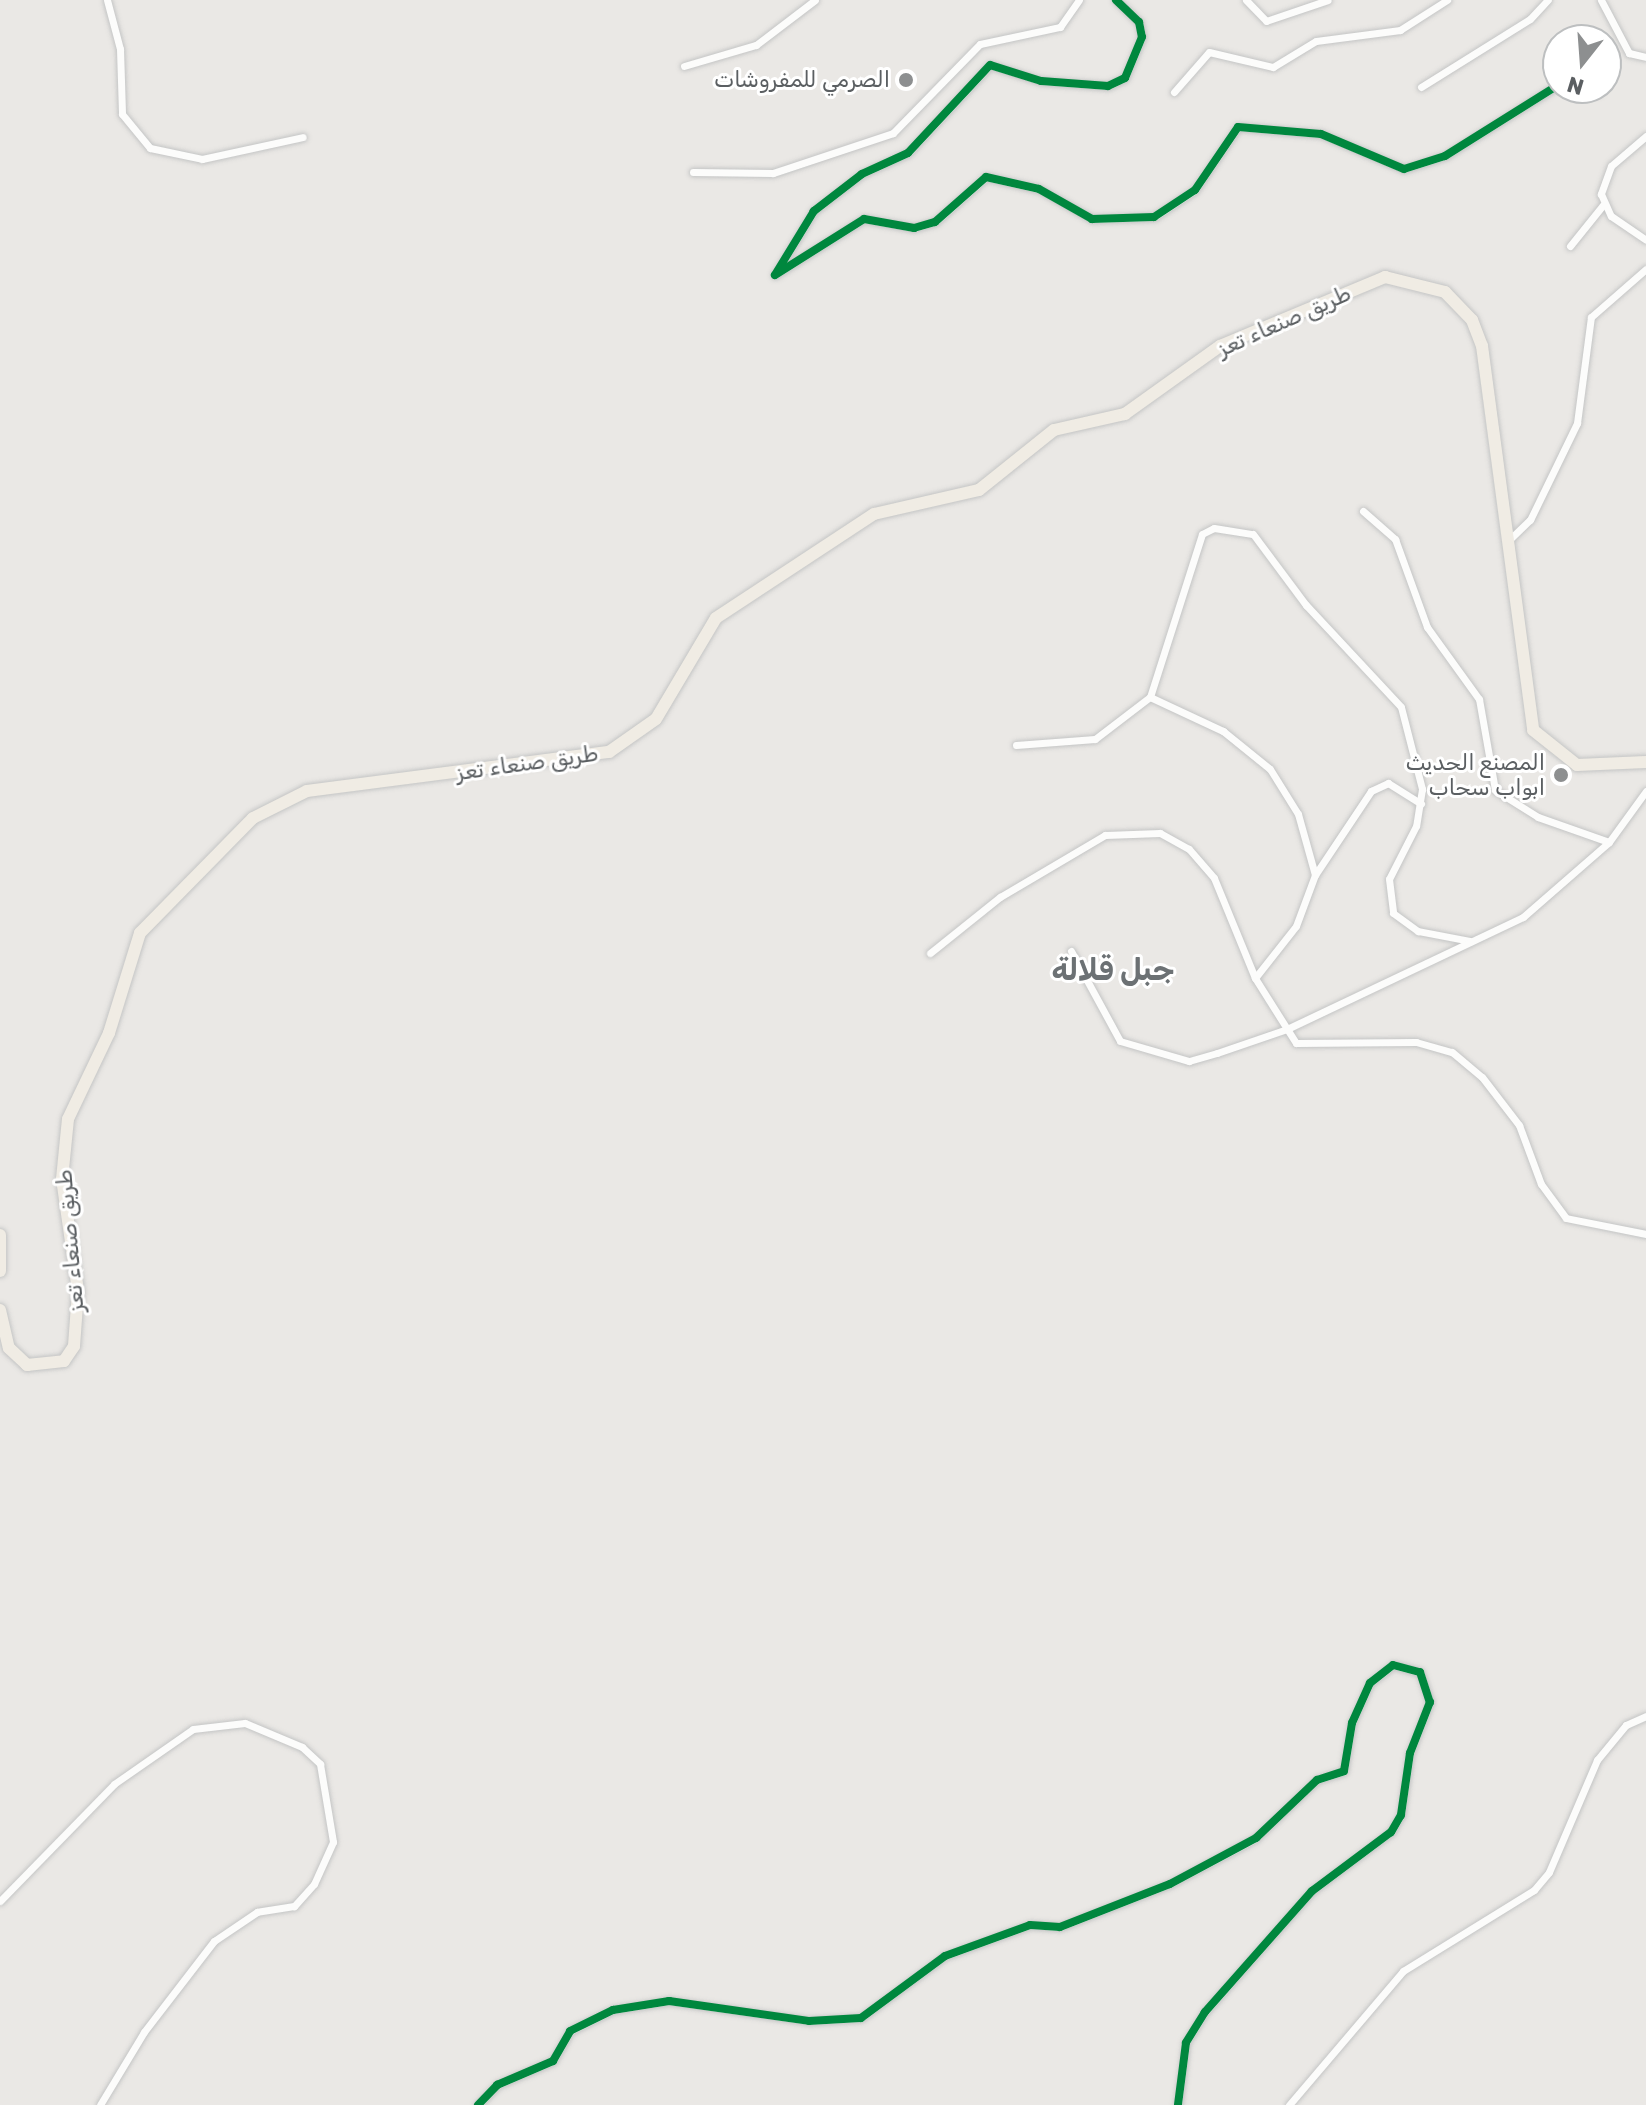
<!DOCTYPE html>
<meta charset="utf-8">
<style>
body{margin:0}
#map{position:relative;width:1646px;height:2105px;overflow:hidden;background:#eae8e5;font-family:Rubik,"Noto Sans Arabic",sans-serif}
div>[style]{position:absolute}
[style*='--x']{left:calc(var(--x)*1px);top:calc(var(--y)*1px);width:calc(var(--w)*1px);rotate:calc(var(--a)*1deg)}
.roads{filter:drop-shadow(0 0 2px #c4c5c5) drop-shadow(0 0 2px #c4c5c5)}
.minor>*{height:7px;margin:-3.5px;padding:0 3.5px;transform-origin:3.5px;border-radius:3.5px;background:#fcfcfb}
.trunk>*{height:12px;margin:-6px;padding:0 6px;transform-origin:6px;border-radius:6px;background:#f0ece4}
.cycleway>*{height:8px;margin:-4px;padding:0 4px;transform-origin:4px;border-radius:4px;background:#00873e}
.dots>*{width:22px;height:22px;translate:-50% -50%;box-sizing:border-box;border:4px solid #fff;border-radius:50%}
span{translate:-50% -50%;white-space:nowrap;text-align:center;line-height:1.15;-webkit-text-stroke:6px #fff;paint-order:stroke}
.poi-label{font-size:22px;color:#5b5f62}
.right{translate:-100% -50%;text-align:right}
.street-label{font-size:22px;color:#5b5f62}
.district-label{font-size:30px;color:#6c7174;font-weight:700}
.north{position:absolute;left:1542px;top:24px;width:80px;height:80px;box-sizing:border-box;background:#fff;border:2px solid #bdbfc0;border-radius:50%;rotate:197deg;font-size:22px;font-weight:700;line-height:32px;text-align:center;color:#5b5f62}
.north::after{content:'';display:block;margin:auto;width:28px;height:36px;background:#8d8f90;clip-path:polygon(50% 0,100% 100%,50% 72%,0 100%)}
</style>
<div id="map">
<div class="roads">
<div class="minor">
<i style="--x:107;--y:0;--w:51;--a:75.1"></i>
<i style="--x:120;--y:49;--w:65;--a:88.2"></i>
<i style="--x:122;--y:114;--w:44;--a:50.5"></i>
<i style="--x:150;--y:148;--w:53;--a:11.9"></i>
<i style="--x:202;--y:159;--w:103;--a:-12.3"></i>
<i style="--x:1116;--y:0;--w:32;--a:44"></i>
<i style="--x:1139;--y:22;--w:15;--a:79"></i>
<i style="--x:1142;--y:37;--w:44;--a:112.5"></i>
<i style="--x:1125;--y:78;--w:19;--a:155"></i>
<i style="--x:1108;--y:86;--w:67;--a:-175.7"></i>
<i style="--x:1041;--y:81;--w:53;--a:-162.6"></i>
<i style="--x:990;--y:65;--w:120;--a:133"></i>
<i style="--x:908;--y:153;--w:51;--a:155.5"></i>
<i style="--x:862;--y:174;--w:61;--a:142.4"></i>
<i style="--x:814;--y:211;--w:75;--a:121.4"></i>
<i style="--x:775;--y:275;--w:105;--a:-32.2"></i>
<i style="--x:864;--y:219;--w:51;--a:10.2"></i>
<i style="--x:914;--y:228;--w:22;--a:-16"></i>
<i style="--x:935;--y:222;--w:68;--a:-41.4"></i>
<i style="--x:986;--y:177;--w:54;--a:12.8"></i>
<i style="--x:1039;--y:189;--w:61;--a:29.5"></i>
<i style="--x:1092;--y:219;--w:62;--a:-1.8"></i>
<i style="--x:1154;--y:217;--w:49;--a:-33.4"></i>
<i style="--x:1195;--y:190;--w:76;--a:-55.7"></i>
<i style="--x:1238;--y:127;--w:83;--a:4.8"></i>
<i style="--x:1321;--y:134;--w:90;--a:22.9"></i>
<i style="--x:1404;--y:169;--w:43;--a:-17.6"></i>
<i style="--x:1445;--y:156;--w:133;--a:-32.1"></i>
<i style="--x:1246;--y:0;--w:29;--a:46"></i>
<i style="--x:1266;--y:21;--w:65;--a:-18.7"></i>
<i style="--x:1601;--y:0;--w:60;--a:62.2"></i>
<i style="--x:1629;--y:53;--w:17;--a:13"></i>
<i style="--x:684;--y:66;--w:75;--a:-16.3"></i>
<i style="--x:756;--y:45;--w:74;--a:-37.3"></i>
<i style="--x:1421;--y:87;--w:128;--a:-32"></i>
<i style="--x:1530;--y:19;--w:26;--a:-47"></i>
<i style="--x:1594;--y:88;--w:6;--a:39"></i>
<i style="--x:1174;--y:92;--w:53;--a:-48.8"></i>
<i style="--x:1209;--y:52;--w:66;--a:13.2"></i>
<i style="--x:1273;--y:67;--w:50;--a:-31.2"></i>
<i style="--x:1316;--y:41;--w:85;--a:-7.5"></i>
<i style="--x:1400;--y:30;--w:56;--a:-32.6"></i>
<i style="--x:1646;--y:136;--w:46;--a:139.4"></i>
<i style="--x:1611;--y:166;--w:30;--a:110"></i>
<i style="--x:1601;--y:194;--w:24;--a:66"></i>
<i style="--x:1611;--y:216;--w:42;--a:34.4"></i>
<i style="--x:693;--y:172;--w:80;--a:0.7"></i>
<i style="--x:773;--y:173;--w:126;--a:-18.4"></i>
<i style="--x:893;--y:133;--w:124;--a:-45.7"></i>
<i style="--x:980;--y:44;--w:82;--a:-12"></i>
<i style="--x:1060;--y:27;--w:33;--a:-55"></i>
<i style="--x:1570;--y:246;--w:53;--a:-51.2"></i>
<i style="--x:1363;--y:511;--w:43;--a:41.2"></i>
<i style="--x:1395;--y:539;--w:94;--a:70"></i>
<i style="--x:1427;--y:627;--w:89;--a:54.2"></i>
<i style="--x:1479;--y:699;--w:92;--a:80"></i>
<i style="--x:1495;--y:790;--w:51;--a:32.1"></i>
<i style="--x:1538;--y:817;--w:75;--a:19.4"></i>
<i style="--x:1510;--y:539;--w:28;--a:-44"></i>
<i style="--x:1530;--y:520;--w:108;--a:-64.1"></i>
<i style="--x:1577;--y:423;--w:107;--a:-82.5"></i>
<i style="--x:1591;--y:317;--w:73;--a:-41.1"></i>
<i style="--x:1150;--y:697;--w:81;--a:25"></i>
<i style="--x:1223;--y:731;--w:60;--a:39"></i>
<i style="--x:1270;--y:769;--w:53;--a:58.1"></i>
<i style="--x:1298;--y:814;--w:63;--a:74.4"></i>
<i style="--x:1016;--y:745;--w:79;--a:-4.3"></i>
<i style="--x:1095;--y:739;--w:69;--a:-37.4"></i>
<i style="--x:1150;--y:697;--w:171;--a:-72.3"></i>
<i style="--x:1202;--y:534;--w:13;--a:-27"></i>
<i style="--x:1214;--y:528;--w:39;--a:9"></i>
<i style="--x:1253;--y:534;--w:89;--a:53.3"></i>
<i style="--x:1306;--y:605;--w:139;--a:47"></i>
<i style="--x:1401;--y:707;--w:85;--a:75.6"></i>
<i style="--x:1422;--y:789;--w:37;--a:99"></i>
<i style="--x:1416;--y:826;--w:59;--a:117"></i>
<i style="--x:1389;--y:879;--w:34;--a:83"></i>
<i style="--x:1393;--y:913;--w:31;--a:36"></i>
<i style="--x:1418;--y:931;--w:53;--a:10.9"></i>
<i style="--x:1071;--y:951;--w:102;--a:61.4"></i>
<i style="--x:1120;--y:1041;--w:72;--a:16.2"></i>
<i style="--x:1189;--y:1061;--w:29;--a:-16"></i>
<i style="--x:1217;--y:1053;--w:74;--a:-18.9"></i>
<i style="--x:1287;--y:1029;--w:261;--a:-25.4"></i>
<i style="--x:1523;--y:917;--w:114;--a:-41.1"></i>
<i style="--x:1609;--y:842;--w:63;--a:-54"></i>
<i style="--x:930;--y:953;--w:90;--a:-38.7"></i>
<i style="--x:1000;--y:897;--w:122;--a:-30.6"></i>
<i style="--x:1105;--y:835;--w:55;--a:-2.1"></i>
<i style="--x:1160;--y:833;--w:33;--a:29"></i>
<i style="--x:1189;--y:849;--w:38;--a:49"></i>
<i style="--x:1214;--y:878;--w:108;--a:67.7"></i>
<i style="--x:1255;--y:978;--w:77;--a:57.8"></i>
<i style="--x:1296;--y:1043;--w:120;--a:-0.5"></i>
<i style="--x:1416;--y:1042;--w:37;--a:16"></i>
<i style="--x:1452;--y:1052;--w:39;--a:40"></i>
<i style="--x:1482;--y:1077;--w:61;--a:52.4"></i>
<i style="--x:1519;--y:1125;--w:63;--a:69.6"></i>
<i style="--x:1541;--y:1184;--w:42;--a:53.7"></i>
<i style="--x:1566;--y:1218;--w:82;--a:11.3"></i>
<i style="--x:1255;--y:978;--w:66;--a:-51.7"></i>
<i style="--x:1296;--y:926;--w:54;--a:-69.6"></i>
<i style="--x:1315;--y:875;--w:101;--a:-56.3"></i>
<i style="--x:1371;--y:791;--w:19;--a:-25"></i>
<i style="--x:1388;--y:783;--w:39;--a:32"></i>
<i style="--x:0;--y:1901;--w:163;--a:-45.7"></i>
<i style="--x:114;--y:1784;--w:96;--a:-34.8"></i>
<i style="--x:193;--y:1729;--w:52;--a:-6.6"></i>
<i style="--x:245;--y:1723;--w:62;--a:22.8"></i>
<i style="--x:302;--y:1747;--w:25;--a:43"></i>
<i style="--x:320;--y:1764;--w:79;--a:80.5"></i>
<i style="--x:333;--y:1842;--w:46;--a:114.3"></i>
<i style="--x:314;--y:1884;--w:30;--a:132"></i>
<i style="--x:294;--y:1906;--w:37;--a:171"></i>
<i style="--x:257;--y:1912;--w:52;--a:146"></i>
<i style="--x:214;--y:1941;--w:115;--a:127.6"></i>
<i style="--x:144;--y:2032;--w:85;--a:121.1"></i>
<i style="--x:478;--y:2105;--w:28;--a:-46"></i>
<i style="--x:497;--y:2085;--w:61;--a:-23.2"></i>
<i style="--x:553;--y:2061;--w:34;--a:-60"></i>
<i style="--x:570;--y:2031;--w:48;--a:-26"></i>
<i style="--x:613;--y:2010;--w:57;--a:-9.1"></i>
<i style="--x:669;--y:2001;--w:141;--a:8.1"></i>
<i style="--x:809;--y:2021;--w:52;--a:-3.3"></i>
<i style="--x:861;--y:2018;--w:104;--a:-36.4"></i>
<i style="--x:945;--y:1956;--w:90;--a:-20"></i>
<i style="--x:1030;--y:1925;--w:30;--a:4"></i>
<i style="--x:1060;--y:1927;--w:118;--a:-21.4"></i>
<i style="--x:1170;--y:1884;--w:98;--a:-28.1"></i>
<i style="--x:1256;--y:1838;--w:84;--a:-43.6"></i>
<i style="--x:1317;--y:1780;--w:28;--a:-18"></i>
<i style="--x:1344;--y:1771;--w:49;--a:-80.5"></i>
<i style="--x:1352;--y:1723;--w:44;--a:-65.8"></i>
<i style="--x:1370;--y:1683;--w:29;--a:-38"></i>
<i style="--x:1393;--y:1665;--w:28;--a:15"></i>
<i style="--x:1420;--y:1672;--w:32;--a:72"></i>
<i style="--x:1430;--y:1702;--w:55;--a:111.4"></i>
<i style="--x:1410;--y:1753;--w:63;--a:98.3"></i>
<i style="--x:1401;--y:1815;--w:20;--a:120"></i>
<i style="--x:1391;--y:1832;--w:99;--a:143.2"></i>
<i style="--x:1312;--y:1891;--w:162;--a:131.5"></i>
<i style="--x:1205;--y:2012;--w:36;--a:122"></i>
<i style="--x:1186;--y:2043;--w:63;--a:97.4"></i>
<i style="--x:1289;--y:2105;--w:176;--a:-49.6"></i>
<i style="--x:1403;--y:1971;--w:154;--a:-31.7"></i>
<i style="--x:1534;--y:1890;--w:23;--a:-50"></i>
<i style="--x:1549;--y:1872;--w:122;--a:-66.8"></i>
<i style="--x:1597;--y:1760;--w:45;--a:-50.4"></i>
<i style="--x:1626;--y:1725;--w:22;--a:-24"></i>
</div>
<div class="trunk">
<i style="--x:0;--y:1235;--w:36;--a:90"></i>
<i style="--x:0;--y:1310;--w:39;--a:77"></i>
<i style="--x:9;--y:1348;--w:25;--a:43"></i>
<i style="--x:27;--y:1365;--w:37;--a:-6"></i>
<i style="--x:64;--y:1361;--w:18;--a:-56"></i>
<i style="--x:74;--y:1346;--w:55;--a:-85.8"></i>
<i style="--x:78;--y:1291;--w:113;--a:-98.1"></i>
<i style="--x:62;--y:1179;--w:60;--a:-84.3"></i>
<i style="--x:68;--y:1119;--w:95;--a:-64.5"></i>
<i style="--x:109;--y:1033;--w:105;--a:-72.8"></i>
<i style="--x:140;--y:933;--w:161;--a:-45.5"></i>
<i style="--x:253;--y:818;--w:60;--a:-26.6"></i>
<i style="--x:307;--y:791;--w:305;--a:-7.4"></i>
<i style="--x:609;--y:752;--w:57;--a:-35.1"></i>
<i style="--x:656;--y:719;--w:117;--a:-59.3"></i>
<i style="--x:716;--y:618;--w:189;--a:-33.4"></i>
<i style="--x:874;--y:514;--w:108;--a:-12.9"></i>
<i style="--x:979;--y:490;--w:96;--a:-38.7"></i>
<i style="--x:1054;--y:430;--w:73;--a:-12.7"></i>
<i style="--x:1125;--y:414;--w:117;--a:-35.6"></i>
<i style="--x:1220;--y:346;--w:179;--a:-22.7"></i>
<i style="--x:1385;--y:277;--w:62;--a:14"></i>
<i style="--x:1445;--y:292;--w:39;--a:46"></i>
<i style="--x:1472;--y:320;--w:28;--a:69"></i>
<i style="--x:1482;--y:346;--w:387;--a:82.4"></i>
<i style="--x:1533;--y:730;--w:56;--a:38.5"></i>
<i style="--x:1577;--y:765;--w:69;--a:-2.5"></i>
</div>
</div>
<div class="cycleway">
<i style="--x:1116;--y:0;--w:32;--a:44"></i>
<i style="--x:1139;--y:22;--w:15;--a:79"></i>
<i style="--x:1142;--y:37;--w:44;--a:112.5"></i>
<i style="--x:1125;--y:78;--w:19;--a:155"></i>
<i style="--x:1108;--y:86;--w:67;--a:-175.7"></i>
<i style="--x:1041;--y:81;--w:53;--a:-162.6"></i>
<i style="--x:990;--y:65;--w:120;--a:133"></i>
<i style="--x:908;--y:153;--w:51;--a:155.5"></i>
<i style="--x:862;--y:174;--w:61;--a:142.4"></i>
<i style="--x:814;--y:211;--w:75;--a:121.4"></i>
<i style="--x:775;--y:275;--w:105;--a:-32.2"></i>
<i style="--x:864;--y:219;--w:51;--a:10.2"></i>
<i style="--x:914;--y:228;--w:22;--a:-16"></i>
<i style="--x:935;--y:222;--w:68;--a:-41.4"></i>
<i style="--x:986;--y:177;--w:54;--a:12.8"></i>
<i style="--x:1039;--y:189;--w:61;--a:29.5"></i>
<i style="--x:1092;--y:219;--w:62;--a:-1.8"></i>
<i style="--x:1154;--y:217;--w:49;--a:-33.4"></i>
<i style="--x:1195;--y:190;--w:76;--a:-55.7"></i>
<i style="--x:1238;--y:127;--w:83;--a:4.8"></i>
<i style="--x:1321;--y:134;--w:90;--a:22.9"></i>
<i style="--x:1404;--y:169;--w:43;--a:-17.6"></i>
<i style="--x:1445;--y:156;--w:133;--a:-32.1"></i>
<i style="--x:478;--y:2105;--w:28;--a:-46"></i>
<i style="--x:497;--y:2085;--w:61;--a:-23.2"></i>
<i style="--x:553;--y:2061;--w:34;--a:-60"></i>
<i style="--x:570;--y:2031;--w:48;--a:-26"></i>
<i style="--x:613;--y:2010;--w:57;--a:-9.1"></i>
<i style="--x:669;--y:2001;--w:141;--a:8.1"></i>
<i style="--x:809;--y:2021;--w:52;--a:-3.3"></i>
<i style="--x:861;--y:2018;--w:104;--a:-36.4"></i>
<i style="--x:945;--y:1956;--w:90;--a:-20"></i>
<i style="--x:1030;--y:1925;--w:30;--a:4"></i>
<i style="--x:1060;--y:1927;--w:118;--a:-21.4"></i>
<i style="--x:1170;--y:1884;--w:98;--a:-28.1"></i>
<i style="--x:1256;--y:1838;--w:84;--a:-43.6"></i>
<i style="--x:1317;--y:1780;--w:28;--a:-18"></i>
<i style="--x:1344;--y:1771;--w:49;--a:-80.5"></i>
<i style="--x:1352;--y:1723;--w:44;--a:-65.8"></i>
<i style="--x:1370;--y:1683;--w:29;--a:-38"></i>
<i style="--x:1393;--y:1665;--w:28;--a:15"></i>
<i style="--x:1420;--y:1672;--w:32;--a:72"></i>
<i style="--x:1430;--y:1702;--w:55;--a:111.4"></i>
<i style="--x:1410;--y:1753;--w:63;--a:98.3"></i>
<i style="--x:1401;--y:1815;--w:20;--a:120"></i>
<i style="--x:1391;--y:1832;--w:99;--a:143.2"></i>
<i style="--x:1312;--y:1891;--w:162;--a:131.5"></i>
<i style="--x:1205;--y:2012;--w:36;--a:122"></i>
<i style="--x:1186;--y:2043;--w:63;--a:97.4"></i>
</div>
<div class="dots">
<i style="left:906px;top:80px;background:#8d8f90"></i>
<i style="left:1561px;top:775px;background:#8d8f90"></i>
</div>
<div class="poi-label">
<span class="right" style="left:890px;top:80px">الصرمي للمفروشات</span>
<span class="right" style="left:1545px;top:775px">المصنع الحديث<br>ابواب سحاب</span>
</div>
<div class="street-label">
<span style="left:1284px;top:321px;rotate:-24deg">طريق صنعاء تعز</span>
<span style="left:527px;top:763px;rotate:-8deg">طريق صنعاء تعز</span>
<span style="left:70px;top:1241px;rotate:-95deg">طريق صنعاء تعز</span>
</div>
<div class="district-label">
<span style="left:1113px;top:970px">جبل قلالة</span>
</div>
<div class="north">N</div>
</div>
